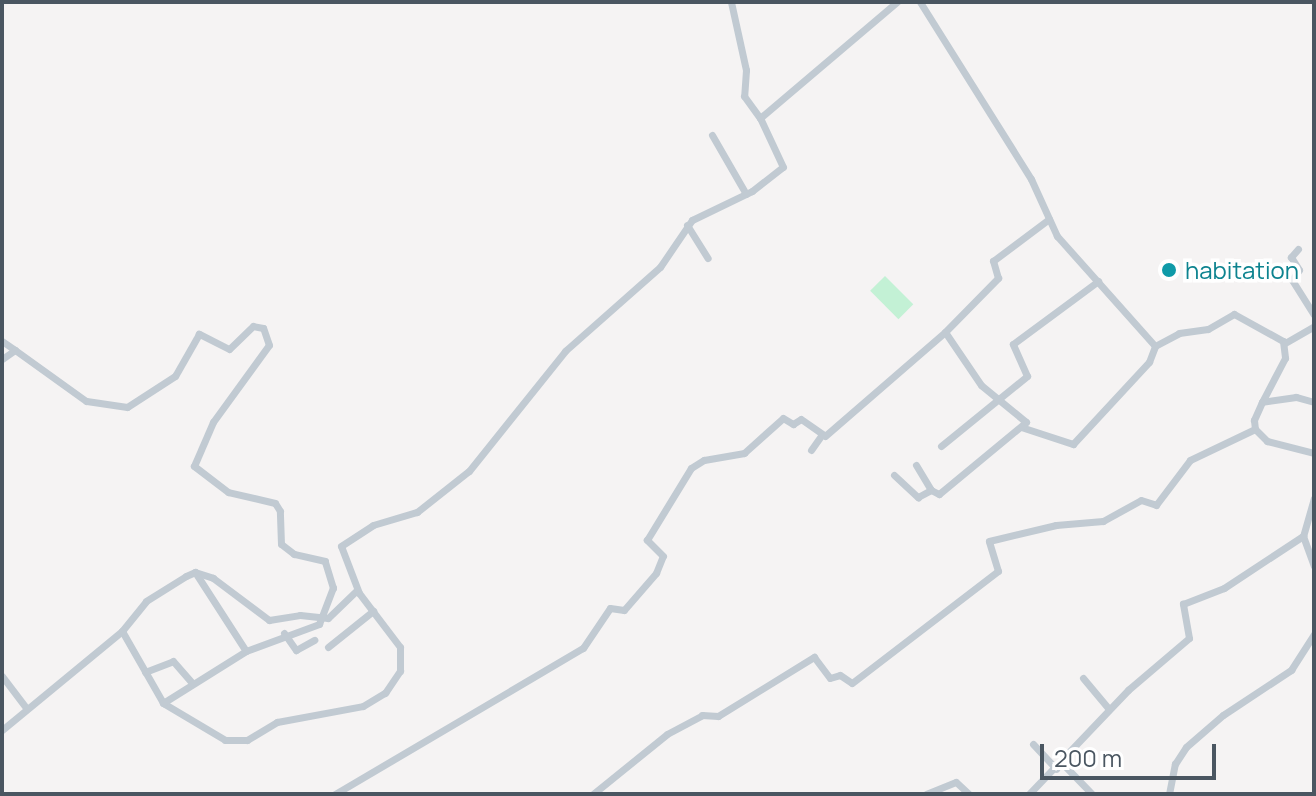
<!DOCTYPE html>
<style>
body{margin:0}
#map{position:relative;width:1316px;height:796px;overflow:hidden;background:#f5f3f3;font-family:Manrope,sans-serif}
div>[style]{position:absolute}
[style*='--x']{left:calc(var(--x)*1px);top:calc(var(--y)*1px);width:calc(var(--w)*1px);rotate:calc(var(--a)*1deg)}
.green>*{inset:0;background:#c3f1d5;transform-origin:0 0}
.street>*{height:7px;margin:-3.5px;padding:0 3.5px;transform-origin:3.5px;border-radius:3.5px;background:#c1cad2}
.dots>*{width:22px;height:22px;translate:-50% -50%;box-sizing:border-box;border:4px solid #fff;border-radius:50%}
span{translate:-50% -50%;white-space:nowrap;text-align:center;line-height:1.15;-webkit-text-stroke:7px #fff;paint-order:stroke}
.culture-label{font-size:24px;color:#0d838f}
.left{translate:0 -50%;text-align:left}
.frame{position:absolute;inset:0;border:4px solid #4a5661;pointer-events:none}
.scale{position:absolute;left:1040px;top:744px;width:176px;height:36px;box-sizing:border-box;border:4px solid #4a5661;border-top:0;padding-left:10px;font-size:24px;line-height:28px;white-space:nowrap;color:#4a5661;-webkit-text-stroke:6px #fff;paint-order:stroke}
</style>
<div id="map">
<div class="green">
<i style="left:885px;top:276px;width:40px;height:21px;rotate:45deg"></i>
</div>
<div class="street">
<i style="--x:731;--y:2;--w:70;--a:77.6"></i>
<i style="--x:746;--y:70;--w:26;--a:94"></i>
<i style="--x:744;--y:96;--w:27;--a:54"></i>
<i style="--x:920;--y:2;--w:209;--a:57.9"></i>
<i style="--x:1031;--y:179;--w:63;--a:65.5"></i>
<i style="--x:1057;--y:236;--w:147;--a:48.3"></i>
<i style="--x:1155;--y:346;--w:27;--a:-28"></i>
<i style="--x:1179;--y:333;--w:29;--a:-8"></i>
<i style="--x:1208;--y:329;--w:30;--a:-30"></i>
<i style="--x:1234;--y:314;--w:56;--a:28.9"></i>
<i style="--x:1283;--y:341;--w:17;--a:83"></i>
<i style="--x:1285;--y:358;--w:50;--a:117.6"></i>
<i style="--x:712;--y:135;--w:68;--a:60"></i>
<i style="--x:687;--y:225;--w:39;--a:58"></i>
<i style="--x:1298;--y:249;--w:11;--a:131"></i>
<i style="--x:1291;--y:257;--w:15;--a:58"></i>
<i style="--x:1299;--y:270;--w:12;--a:125"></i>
<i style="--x:1292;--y:280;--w:41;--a:57.8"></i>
<i style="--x:2;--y:341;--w:16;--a:35"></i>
<i style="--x:15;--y:350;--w:16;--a:145"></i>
<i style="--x:1285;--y:343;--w:34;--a:-30"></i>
<i style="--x:1314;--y:402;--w:19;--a:-164"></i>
<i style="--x:1296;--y:397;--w:34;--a:172"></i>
<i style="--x:1262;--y:402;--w:20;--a:114"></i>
<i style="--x:1254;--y:420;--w:9;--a:84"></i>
<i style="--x:1255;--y:429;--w:17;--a:45"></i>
<i style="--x:1267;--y:441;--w:49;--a:14.3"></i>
<i style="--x:1021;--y:427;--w:55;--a:18.1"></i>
<i style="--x:1073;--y:444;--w:112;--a:-47.2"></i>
<i style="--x:1149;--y:362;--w:17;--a:-69"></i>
<i style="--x:941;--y:446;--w:111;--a:-39.1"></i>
<i style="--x:1027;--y:376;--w:35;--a:-114"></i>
<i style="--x:1013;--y:344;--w:106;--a:-36.5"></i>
<i style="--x:811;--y:450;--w:16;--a:-55"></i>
<i style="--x:916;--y:465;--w:29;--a:59"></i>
<i style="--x:894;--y:475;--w:33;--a:43"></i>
<i style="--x:918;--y:497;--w:15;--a:-28"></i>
<i style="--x:931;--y:490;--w:9;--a:27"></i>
<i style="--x:939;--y:494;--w:113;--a:-39.6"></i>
<i style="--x:1026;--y:422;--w:58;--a:-140.6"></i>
<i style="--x:981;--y:385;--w:64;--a:-124.2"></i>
<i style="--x:1314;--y:498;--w:40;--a:106"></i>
<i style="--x:1303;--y:536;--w:32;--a:70"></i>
<i style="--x:195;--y:572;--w:19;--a:18"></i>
<i style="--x:213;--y:578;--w:70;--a:36.9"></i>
<i style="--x:269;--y:620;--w:31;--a:-9"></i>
<i style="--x:300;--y:615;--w:28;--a:6"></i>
<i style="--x:328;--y:618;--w:40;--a:-44"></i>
<i style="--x:122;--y:631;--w:83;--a:60.3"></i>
<i style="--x:163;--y:703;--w:72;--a:30.8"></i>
<i style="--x:225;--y:740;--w:22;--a:0"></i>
<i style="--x:247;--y:740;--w:35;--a:-31"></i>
<i style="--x:277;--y:722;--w:87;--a:-10.5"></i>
<i style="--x:363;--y:706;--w:26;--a:-31"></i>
<i style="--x:385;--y:693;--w:27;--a:-56"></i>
<i style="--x:400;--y:671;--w:24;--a:-90"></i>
<i style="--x:400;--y:647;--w:68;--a:-127.2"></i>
<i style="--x:359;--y:593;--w:50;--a:-111"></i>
<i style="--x:341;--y:546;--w:38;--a:-33"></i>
<i style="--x:373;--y:525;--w:46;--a:-16.5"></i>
<i style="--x:417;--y:512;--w:66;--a:-38.3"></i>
<i style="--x:469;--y:471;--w:154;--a:-51.3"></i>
<i style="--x:565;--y:351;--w:127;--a:-41.5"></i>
<i style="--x:660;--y:267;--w:57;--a:-55.8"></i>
<i style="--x:692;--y:220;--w:67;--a:-25.8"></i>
<i style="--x:752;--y:191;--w:39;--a:-38"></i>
<i style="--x:783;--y:167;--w:54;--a:-115.1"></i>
<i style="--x:760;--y:118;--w:180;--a:-40.3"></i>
<i style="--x:284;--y:633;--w:21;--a:55"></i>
<i style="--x:296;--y:650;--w:21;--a:-29"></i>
<i style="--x:328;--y:647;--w:58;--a:-38.7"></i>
<i style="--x:145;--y:672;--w:30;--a:-21"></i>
<i style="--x:173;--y:661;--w:30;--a:49"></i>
<i style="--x:2;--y:676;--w:41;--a:52.9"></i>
<i style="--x:1083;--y:678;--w:40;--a:50"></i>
<i style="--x:163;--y:703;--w:98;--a:-32.1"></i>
<i style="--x:2;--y:730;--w:156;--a:-39.5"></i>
<i style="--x:122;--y:631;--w:38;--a:-51"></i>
<i style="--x:146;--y:601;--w:47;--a:-32"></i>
<i style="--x:186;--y:576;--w:10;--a:-24"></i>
<i style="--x:195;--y:572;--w:94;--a:57.2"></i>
<i style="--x:246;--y:651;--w:78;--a:-20.3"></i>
<i style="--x:319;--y:624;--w:39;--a:-69"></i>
<i style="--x:333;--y:588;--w:28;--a:-107"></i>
<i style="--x:325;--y:561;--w:32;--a:-167"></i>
<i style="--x:294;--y:554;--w:16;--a:-142"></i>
<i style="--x:281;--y:544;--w:33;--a:-92"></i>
<i style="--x:280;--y:511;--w:9;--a:-122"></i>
<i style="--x:275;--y:503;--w:48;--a:-166.8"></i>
<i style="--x:228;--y:492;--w:43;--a:-142.6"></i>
<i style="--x:194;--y:466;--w:48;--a:-66.6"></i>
<i style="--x:213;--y:422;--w:95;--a:-54"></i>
<i style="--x:269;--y:345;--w:18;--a:-109"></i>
<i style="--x:263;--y:328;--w:10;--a:-169"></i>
<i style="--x:253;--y:326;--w:33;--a:136"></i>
<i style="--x:229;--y:349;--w:34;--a:-153"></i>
<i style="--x:199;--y:334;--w:48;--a:119.7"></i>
<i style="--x:175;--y:376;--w:57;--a:147.1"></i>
<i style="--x:127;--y:407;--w:41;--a:-171.7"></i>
<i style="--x:86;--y:401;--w:87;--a:-144.3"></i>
<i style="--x:1033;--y:744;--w:34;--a:47"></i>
<i style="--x:1062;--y:763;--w:43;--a:45.9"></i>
<i style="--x:335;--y:794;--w:288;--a:-30.5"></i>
<i style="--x:583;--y:648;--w:48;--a:-56"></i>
<i style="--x:610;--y:608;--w:14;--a:8"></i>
<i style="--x:624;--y:610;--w:49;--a:-49.1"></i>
<i style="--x:656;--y:573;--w:18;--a:-68"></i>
<i style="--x:663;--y:556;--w:23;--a:-135"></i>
<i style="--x:647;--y:540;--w:84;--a:-58.6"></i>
<i style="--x:691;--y:468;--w:15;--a:-32"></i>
<i style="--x:704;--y:460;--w:41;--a:-9.9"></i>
<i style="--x:744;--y:453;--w:52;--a:-41.9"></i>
<i style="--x:783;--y:418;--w:12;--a:31"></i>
<i style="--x:793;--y:424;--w:9;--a:-32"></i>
<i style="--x:801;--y:419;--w:29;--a:35"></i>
<i style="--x:825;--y:436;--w:159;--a:-40.9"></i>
<i style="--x:945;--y:332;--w:76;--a:-45.5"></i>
<i style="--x:998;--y:278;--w:18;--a:-106"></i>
<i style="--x:993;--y:261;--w:70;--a:-36.9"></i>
<i style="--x:593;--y:794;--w:95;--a:-39"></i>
<i style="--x:667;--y:734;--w:40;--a:-28"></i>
<i style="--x:702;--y:715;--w:16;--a:4"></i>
<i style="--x:718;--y:716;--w:113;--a:-31.6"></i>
<i style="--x:814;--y:657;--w:26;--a:53"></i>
<i style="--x:830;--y:678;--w:10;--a:-17"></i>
<i style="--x:840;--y:675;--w:14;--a:34"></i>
<i style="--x:852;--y:683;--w:184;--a:-37.5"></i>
<i style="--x:998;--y:571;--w:31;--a:-107"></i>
<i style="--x:989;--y:541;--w:69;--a:-13.4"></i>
<i style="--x:1056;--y:525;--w:47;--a:-4.9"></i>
<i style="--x:1103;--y:521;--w:43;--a:-28.9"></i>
<i style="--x:1141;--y:500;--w:16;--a:18"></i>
<i style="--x:1156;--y:505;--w:56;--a:-52.9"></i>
<i style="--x:1190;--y:460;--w:72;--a:-25.5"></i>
<i style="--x:926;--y:794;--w:32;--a:-22"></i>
<i style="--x:956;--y:782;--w:18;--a:43"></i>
<i style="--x:1029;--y:794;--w:144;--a:-46.4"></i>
<i style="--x:1128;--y:690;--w:80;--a:-40.4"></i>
<i style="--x:1189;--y:638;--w:35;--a:-100"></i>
<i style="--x:1183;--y:604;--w:44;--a:-21.3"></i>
<i style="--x:1224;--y:588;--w:95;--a:-33.4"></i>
<i style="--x:1169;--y:794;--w:31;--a:-79"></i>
<i style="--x:1175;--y:764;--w:20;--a:-57"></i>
<i style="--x:1186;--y:747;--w:49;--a:-40.9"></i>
<i style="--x:1223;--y:715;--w:82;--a:-33.5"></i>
<i style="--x:1291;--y:670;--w:43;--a:-57.4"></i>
</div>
<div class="dots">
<i style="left:1169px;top:270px;background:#0f9aa8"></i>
</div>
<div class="culture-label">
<span class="left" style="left:1185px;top:270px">habitation</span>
</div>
<div class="frame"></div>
<div class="scale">200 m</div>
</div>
